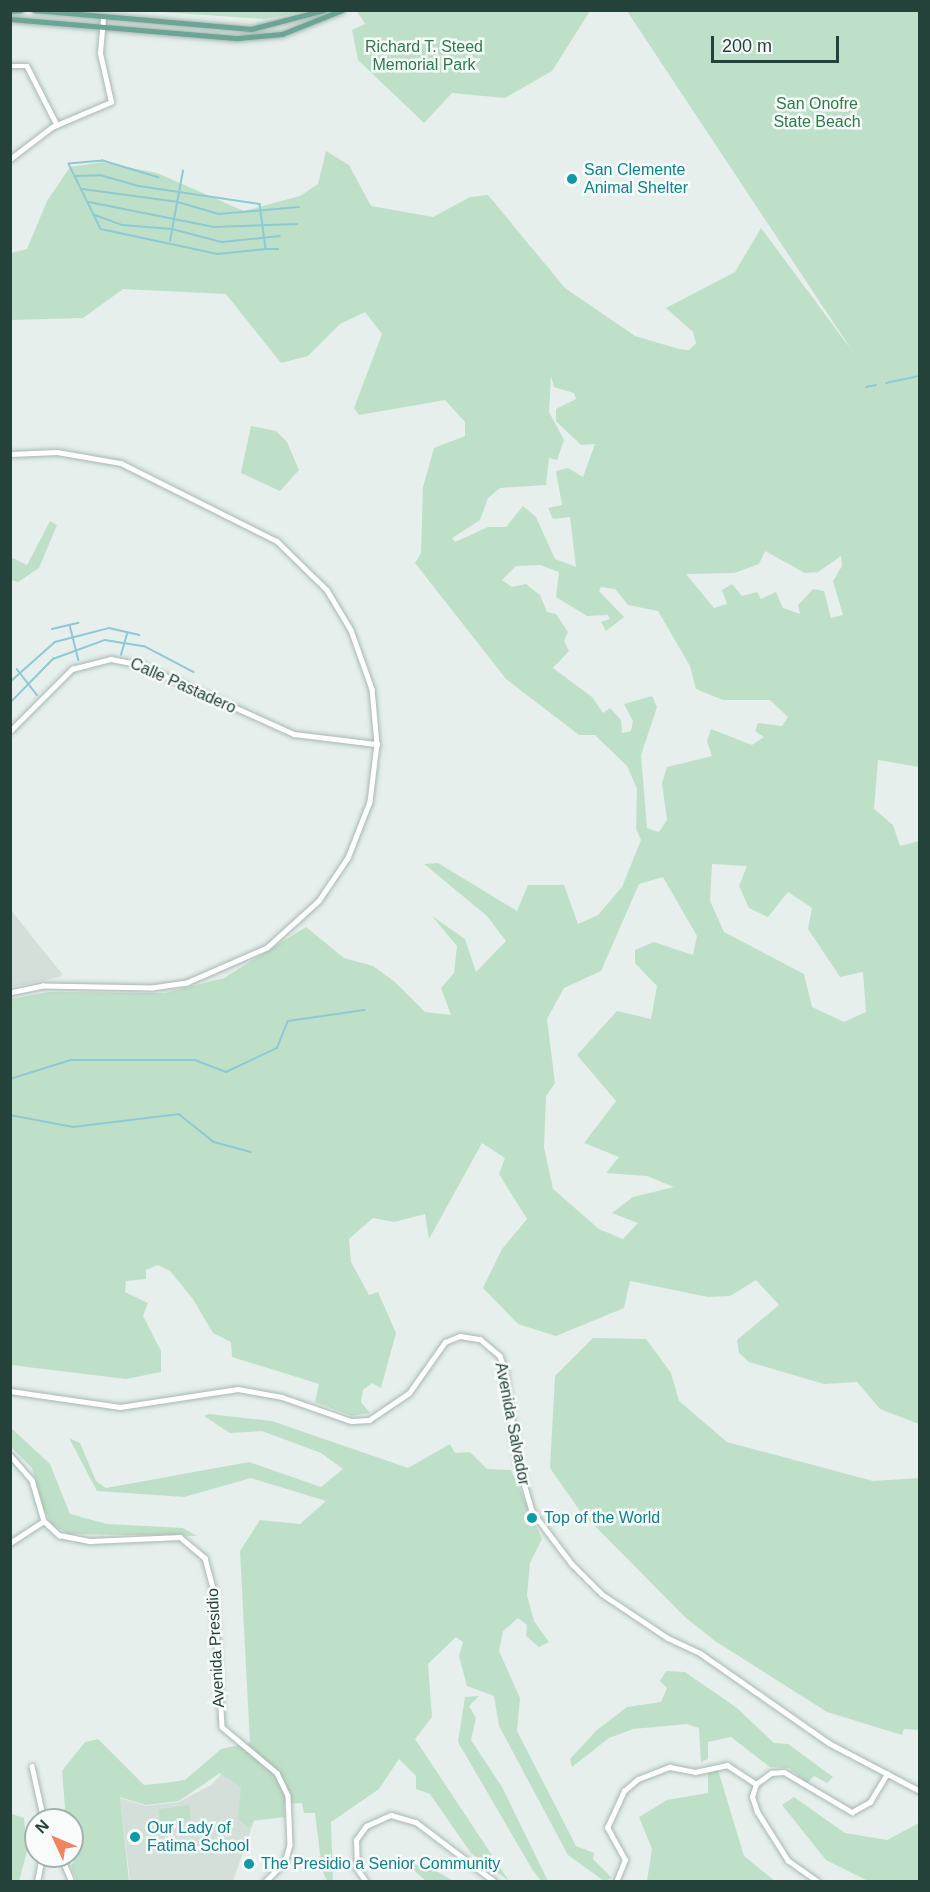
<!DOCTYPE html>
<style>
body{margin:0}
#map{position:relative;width:930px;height:1892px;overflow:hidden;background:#e6efeb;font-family:Arial,sans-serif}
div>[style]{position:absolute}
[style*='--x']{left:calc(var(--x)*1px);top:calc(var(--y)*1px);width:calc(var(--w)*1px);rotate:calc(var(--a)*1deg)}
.built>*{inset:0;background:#d4dfda}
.green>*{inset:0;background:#bfe0c8;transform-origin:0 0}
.stream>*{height:1.5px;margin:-0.75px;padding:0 0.75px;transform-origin:0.75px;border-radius:0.75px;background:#8ec9d4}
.roads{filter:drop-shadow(0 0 2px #a8b8b2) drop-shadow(0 0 2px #a8b8b2)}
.minor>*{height:4.5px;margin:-2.25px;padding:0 2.25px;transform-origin:2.25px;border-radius:2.25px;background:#fff}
.major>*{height:5px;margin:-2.5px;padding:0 2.5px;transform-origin:2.5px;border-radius:2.5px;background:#6aa596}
.dots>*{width:16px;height:16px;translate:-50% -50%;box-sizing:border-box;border:3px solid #f7fbf9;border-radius:50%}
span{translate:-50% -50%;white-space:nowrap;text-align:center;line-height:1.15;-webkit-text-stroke:5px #f7fbf9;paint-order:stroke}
.park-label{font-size:16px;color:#2d7a4b}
.culture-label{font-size:16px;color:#0d838f}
.left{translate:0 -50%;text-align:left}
.street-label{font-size:16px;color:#24423a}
.frame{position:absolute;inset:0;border:12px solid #24423a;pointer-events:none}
.north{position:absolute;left:24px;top:1808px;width:60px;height:60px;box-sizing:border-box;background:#f7fbf9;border:2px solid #a3b1ad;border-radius:50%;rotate:314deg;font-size:16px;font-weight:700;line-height:24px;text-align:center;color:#24423a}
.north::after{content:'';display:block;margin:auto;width:21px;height:27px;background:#f4845f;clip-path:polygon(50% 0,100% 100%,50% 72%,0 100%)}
.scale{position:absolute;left:711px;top:36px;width:128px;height:27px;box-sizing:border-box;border:3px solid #24423a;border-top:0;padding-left:8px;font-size:18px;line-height:21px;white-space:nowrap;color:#24423a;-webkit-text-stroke:4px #f7fbf9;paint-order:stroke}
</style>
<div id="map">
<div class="built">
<i style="clip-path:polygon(11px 910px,62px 974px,60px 977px,11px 987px)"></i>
<i style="clip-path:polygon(228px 1767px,283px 1791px,285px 1817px,254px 1821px,233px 1881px,130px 1881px,120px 1798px,146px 1806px,179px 1802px,211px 1785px)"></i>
</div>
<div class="green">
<i style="clip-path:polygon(356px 10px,590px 10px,590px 11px,552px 71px,505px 98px,452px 93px,424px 123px,358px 60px,352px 30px,365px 24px)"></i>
<i style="clip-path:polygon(146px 11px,310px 11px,264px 19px)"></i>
<i style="clip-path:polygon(evenodd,627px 11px,919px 11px,919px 767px,878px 760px,874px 809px,893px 825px,900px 846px,919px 841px,919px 1424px,880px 1409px,857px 1382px,824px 1384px,749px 1362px,739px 1353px,737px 1340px,779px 1305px,756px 1280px,730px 1296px,708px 1297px,630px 1281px,624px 1308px,556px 1336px,518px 1324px,483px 1288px,502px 1249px,527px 1219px,499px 1174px,505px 1158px,482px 1143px,429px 1239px,425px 1214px,394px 1222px,373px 1218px,349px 1239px,351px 1262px,369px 1295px,378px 1292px,396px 1333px,381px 1388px,372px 1383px,363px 1390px,361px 1402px,370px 1413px,352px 1416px,315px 1402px,319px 1384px,232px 1357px,231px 1342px,213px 1333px,193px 1299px,170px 1271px,158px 1265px,146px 1270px,146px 1279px,126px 1281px,125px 1292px,148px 1303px,143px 1316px,161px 1351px,161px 1372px,126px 1379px,11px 1365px,11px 999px,48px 992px,165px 993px,224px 978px,306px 927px,344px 958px,373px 966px,395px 982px,425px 1012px,451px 1015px,441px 988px,454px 973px,457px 946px,432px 916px,465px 939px,476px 972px,506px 941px,487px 916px,424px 864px,438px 863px,517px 911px,528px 885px,564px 885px,578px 924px,598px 915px,622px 887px,641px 840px,636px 829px,637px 789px,627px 766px,595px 735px,579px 735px,506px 679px,415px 563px,421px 553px,423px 487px,434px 448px,465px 436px,465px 422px,445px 400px,359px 415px,354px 408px,382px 334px,365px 312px,340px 324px,308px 356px,281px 363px,226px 294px,123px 289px,83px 318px,11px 320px,11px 253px,27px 249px,47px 201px,70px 167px,102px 162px,157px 173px,244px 211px,300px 196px,318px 184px,326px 151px,349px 165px,371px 206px,433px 217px,470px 197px,488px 195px,565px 288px,635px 336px,679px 349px,689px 350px,696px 343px,693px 332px,666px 308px,735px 272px,761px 228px,853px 352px,627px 11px,551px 376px,554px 387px,574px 393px,576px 399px,556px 409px,556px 421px,581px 445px,595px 444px,583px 477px,568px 468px,556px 471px,562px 505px,548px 508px,553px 519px,570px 517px,576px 567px,555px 559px,536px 517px,523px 506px,506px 527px,488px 527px,455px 542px,452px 538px,480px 520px,488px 498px,500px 488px,546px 485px,549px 458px,557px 460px,564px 440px,549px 412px,551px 376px,627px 11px,765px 551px,805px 573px,818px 572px,841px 556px,842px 566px,833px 581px,843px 615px,831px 618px,824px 591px,813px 589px,798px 605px,800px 614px,783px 608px,776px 592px,761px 599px,757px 592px,742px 596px,732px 584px,722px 590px,727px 604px,714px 608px,686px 574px,734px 573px,759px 564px,765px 551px,627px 11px,540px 565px,559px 572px,556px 597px,587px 616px,608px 615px,610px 619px,601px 622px,606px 631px,624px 617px,599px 591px,601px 587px,615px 589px,628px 605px,658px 611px,690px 666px,696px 689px,723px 700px,770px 700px,788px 717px,782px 726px,758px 723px,755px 731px,764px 737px,752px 745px,711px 729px,707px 741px,712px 756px,667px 767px,662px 783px,667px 820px,659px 832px,647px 828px,641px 755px,657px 707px,652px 696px,624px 704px,633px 721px,631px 731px,622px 733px,621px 720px,610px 708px,603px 713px,592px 697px,553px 668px,569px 651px,564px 641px,568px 632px,556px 614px,547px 612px,540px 595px,526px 584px,512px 587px,502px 580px,516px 566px,540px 565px,627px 11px,712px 864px,747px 866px,739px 886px,749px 908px,768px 917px,788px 892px,812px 908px,808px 929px,840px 977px,863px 972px,866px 1012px,844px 1022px,812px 1007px,804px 974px,724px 932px,710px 901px,712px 864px,627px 11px,663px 877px,697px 936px,693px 955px,654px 942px,635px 950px,635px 963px,657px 986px,651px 1019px,617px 1011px,577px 1055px,616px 1101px,584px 1143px,619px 1157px,606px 1173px,647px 1176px,674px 1187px,633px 1197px,612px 1213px,638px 1223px,623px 1239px,599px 1229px,553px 1189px,544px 1147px,546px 1096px,555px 1083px,547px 1019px,564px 988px,601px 971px,639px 884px,663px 877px)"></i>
<i style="clip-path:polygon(251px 426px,276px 431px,287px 442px,299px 470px,280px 491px,241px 473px)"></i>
<i style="clip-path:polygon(50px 521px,57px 525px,39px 568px,18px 582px,11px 580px,11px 557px,27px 565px)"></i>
<i style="clip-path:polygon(593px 1338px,646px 1339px,671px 1373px,679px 1401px,727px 1442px,873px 1481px,919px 1478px,919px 1730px,904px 1729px,902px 1735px,827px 1712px,715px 1641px,686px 1618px,580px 1511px,550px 1468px,555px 1376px)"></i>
<i style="clip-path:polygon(209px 1414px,272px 1421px,408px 1468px,450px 1444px,455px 1453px,470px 1452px,487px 1469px,511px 1470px,542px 1539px,530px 1563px,527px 1595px,534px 1621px,549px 1642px,539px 1647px,526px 1636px,527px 1625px,518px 1618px,503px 1631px,499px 1651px,520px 1698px,517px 1731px,576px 1846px,594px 1853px,593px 1859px,612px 1878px,604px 1881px,568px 1855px,499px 1726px,494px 1696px,467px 1686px,459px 1656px,463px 1642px,456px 1637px,428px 1664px,432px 1717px,415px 1739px,509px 1881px,471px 1853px,430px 1794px,416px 1789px,416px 1776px,399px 1759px,379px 1789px,331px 1822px,333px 1881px,327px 1881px,322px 1870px,315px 1813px,304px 1813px,302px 1803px,284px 1804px,284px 1817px,254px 1820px,249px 1828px,238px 1819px,241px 1787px,220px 1773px,179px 1801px,146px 1805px,120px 1797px,129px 1881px,77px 1881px,71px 1866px,78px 1851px,72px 1820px,66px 1820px,62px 1771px,85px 1742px,98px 1739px,144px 1785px,164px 1783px,185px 1780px,221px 1749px,250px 1743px,240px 1551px,260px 1520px,300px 1524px,326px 1501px,251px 1478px,184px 1497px,97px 1491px,69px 1438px,80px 1443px,96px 1481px,106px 1488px,249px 1462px,321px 1487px,343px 1469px,321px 1453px,262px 1431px,230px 1433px,204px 1416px)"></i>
<i style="clip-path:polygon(10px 1427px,50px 1464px,70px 1514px,107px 1524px,183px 1528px,197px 1536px,68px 1534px,52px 1524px,42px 1506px,32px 1468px,11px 1447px)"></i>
<i style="clip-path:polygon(666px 1671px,685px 1672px,737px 1708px,774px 1743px,788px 1744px,833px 1777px,827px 1783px,814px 1776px,807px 1783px,789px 1768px,770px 1767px,731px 1737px,708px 1742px,708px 1759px,701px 1762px,699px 1728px,687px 1724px,633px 1729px,609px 1738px,572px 1767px,570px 1759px,597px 1730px,627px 1707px,661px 1702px,667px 1688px,660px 1681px)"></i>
<i style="clip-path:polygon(479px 1696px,469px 1706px,476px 1718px,471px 1740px,502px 1787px,548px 1881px,541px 1881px,532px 1869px,458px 1742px,465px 1697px)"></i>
<i style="clip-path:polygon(718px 1770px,744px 1856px,775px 1881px,647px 1881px,652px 1849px,639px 1817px,667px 1800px,708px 1793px,708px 1773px)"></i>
<i style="clip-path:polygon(794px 1797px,845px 1833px,887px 1840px,919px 1823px,919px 1881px,868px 1881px,826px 1860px,782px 1805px)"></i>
<i style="left:189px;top:1805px;width:15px;height:31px;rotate:82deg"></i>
<i style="clip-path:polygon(12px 1814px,24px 1818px,27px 1851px,19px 1881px,11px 1881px)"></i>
<i style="clip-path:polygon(396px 1856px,423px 1863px,453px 1881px,426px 1881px,411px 1868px,392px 1861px)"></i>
</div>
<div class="stream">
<i style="--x:76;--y:176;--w:24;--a:-2"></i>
<i style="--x:100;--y:175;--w:41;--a:15.8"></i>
<i style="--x:139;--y:186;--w:122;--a:8.5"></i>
<i style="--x:260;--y:204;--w:45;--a:82.4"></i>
<i style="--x:266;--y:249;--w:12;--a:0"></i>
<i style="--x:159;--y:178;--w:59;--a:-163.1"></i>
<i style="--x:103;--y:161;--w:34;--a:175"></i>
<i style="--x:69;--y:164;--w:72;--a:63.8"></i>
<i style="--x:101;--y:229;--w:120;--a:12.1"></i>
<i style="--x:218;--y:254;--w:48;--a:-5.9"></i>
<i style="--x:83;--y:189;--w:96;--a:7.8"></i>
<i style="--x:178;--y:202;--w:43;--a:16.3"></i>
<i style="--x:219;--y:214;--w:80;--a:-5"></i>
<i style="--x:89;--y:202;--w:127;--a:11.3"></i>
<i style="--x:214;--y:227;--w:83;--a:-2.1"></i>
<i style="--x:95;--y:215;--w:29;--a:20"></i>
<i style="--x:122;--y:225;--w:50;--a:4.6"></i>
<i style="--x:172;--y:229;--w:52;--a:14.6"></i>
<i style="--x:222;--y:242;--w:58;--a:-5.9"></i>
<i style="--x:170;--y:241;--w:71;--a:-79.5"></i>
<i style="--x:886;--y:383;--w:35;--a:-12"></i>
<i style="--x:866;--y:387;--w:10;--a:-11"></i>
<i style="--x:70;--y:625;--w:36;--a:76"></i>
<i style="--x:52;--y:629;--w:27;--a:-13"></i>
<i style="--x:121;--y:655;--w:22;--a:-74"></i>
<i style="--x:17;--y:669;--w:33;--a:52"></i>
<i style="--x:10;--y:682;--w:60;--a:-41.6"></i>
<i style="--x:55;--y:642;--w:56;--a:-14.5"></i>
<i style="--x:109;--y:628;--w:31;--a:13"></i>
<i style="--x:10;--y:703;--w:62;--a:-45.7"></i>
<i style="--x:53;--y:659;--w:55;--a:-20.1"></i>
<i style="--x:105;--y:640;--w:39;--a:9"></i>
<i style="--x:144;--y:646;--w:56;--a:27.5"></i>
<i style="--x:10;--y:1079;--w:64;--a:-17.3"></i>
<i style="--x:71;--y:1060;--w:124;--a:0"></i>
<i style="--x:195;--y:1060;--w:33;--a:21"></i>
<i style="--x:226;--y:1072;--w:56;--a:-25.2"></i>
<i style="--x:277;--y:1048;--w:29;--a:-68"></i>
<i style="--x:288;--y:1021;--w:77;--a:-8.2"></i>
<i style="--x:10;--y:1115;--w:64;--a:10.8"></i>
<i style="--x:73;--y:1127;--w:107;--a:-7"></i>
<i style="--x:179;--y:1114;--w:45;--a:38.7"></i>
<i style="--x:214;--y:1142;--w:38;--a:15"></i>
</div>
<div class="roads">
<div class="minor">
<i style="--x:10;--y:66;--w:17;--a:0"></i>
<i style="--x:27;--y:66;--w:66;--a:63"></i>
<i style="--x:10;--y:159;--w:53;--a:-37.3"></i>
<i style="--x:52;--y:127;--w:64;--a:-23"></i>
<i style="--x:111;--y:102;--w:50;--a:-102.7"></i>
<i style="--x:100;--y:53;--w:36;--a:-85"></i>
<i style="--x:10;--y:454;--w:47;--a:-2.4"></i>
<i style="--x:57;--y:452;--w:65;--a:9.8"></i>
<i style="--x:121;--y:463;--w:174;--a:26.6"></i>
<i style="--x:277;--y:541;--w:70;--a:44.4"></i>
<i style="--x:327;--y:590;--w:47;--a:59"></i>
<i style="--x:351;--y:630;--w:63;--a:70.4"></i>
<i style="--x:372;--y:689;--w:55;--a:84.8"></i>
<i style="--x:377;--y:744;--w:58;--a:96.9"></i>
<i style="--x:370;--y:802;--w:60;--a:111.4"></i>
<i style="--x:348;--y:858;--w:52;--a:124"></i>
<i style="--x:319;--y:901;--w:70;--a:137.9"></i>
<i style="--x:267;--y:948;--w:87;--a:156.4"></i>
<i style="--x:187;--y:983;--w:35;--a:172"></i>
<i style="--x:152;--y:988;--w:109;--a:-178.9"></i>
<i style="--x:43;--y:986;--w:34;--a:168"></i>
<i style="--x:10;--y:731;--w:88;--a:-45"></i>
<i style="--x:72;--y:669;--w:40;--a:-14.4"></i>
<i style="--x:111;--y:659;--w:31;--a:11"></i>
<i style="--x:141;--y:665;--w:168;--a:24.3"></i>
<i style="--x:294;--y:734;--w:84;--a:6.9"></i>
<i style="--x:10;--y:1391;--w:111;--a:8.3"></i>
<i style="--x:120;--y:1407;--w:119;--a:-8.7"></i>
<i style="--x:238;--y:1389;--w:45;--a:10.3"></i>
<i style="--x:282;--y:1397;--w:73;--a:19.2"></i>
<i style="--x:351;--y:1421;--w:18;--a:-3"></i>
<i style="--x:369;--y:1420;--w:48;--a:-34"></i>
<i style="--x:409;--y:1393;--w:62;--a:-54.8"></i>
<i style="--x:445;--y:1342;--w:16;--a:-22"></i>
<i style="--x:460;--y:1336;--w:20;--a:9"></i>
<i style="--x:480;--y:1339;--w:26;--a:40"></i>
<i style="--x:500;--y:1356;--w:15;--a:70"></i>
<i style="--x:505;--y:1370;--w:94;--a:82"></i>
<i style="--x:518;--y:1463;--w:50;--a:73.7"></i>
<i style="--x:532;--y:1511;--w:66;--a:53"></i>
<i style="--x:572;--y:1564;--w:42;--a:45"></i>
<i style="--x:602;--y:1594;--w:79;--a:33.7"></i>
<i style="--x:668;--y:1638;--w:35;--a:25"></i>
<i style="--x:700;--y:1653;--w:157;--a:34.9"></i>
<i style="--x:829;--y:1743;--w:103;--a:27.8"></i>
<i style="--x:10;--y:1455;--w:33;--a:49"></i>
<i style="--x:32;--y:1480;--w:43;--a:73.7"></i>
<i style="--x:44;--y:1521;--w:21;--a:43"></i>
<i style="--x:59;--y:1535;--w:32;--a:11"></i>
<i style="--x:90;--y:1541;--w:90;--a:-2.5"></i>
<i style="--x:180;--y:1537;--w:33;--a:40"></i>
<i style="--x:205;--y:1558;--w:34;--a:75"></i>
<i style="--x:214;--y:1591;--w:136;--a:86.6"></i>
<i style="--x:222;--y:1727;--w:72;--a:39.9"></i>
<i style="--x:277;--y:1773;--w:25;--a:64"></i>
<i style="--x:288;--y:1796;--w:49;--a:87.7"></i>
<i style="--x:290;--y:1845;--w:18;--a:106"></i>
<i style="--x:285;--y:1862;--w:28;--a:134"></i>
<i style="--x:10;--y:1543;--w:40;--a:-32.9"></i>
<i style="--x:32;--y:1766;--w:55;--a:77.5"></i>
<i style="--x:61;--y:1856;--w:28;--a:67"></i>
<i style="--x:37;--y:1882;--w:26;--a:-79"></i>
<i style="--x:366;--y:1882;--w:16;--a:-125"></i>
<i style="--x:357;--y:1869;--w:29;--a:-92"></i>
<i style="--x:356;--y:1840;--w:17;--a:-54"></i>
<i style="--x:366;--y:1826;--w:27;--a:-24"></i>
<i style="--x:391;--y:1815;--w:26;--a:16"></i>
<i style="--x:416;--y:1822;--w:99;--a:37.2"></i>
<i style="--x:616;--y:1882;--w:24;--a:-68"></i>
<i style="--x:625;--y:1860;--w:37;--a:-119"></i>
<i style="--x:607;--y:1828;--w:41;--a:-65.3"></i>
<i style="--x:624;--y:1791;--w:18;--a:-41"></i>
<i style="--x:638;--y:1779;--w:34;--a:-21"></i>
<i style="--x:670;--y:1767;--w:25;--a:11"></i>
<i style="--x:695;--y:1772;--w:33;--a:-12"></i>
<i style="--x:727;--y:1765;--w:35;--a:33"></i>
<i style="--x:818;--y:1882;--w:37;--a:-145"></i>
<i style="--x:788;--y:1861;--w:58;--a:-122.3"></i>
<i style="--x:757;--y:1812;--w:16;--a:-108"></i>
<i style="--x:752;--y:1797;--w:14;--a:-73"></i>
<i style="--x:756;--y:1784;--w:19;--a:-36"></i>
<i style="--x:771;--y:1773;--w:13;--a:-4"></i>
<i style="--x:784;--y:1772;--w:79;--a:30.5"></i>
<i style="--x:852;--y:1812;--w:21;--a:-29"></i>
<i style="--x:870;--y:1802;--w:33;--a:-59"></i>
</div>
<div class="major">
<i style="--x:34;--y:10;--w:218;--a:5"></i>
<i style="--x:251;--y:29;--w:75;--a:-14.6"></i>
<i style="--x:10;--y:11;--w:11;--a:-5"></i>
<i style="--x:10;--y:19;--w:229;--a:4.8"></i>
<i style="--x:238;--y:38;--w:44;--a:-5.2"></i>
<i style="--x:282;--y:34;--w:65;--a:-21.8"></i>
</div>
</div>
<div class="dots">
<i style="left:572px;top:179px;background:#0f9aa8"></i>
<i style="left:532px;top:1518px;background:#0f9aa8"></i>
<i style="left:135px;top:1837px;background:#0f9aa8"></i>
<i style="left:249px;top:1864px;background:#0f9aa8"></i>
</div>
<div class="park-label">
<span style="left:424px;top:56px">Richard T. Steed<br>Memorial Park</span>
<span style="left:817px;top:113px">San Onofre<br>State Beach</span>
</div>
<div class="culture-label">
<span class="left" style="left:584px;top:179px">San Clemente<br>Animal Shelter</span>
<span class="left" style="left:544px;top:1518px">Top of the World</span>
<span class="left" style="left:147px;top:1837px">Our Lady of<br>Fatima School</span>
<span class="left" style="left:261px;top:1864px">The Presidio a Senior Community</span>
</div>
<div class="street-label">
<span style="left:183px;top:686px;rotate:24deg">Calle Pastadero</span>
<span style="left:512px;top:1424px;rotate:79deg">Avenida Salvador</span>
<span style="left:216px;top:1648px;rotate:-93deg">Avenida Presidio</span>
</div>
<div class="frame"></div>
<div class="north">N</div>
<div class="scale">200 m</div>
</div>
